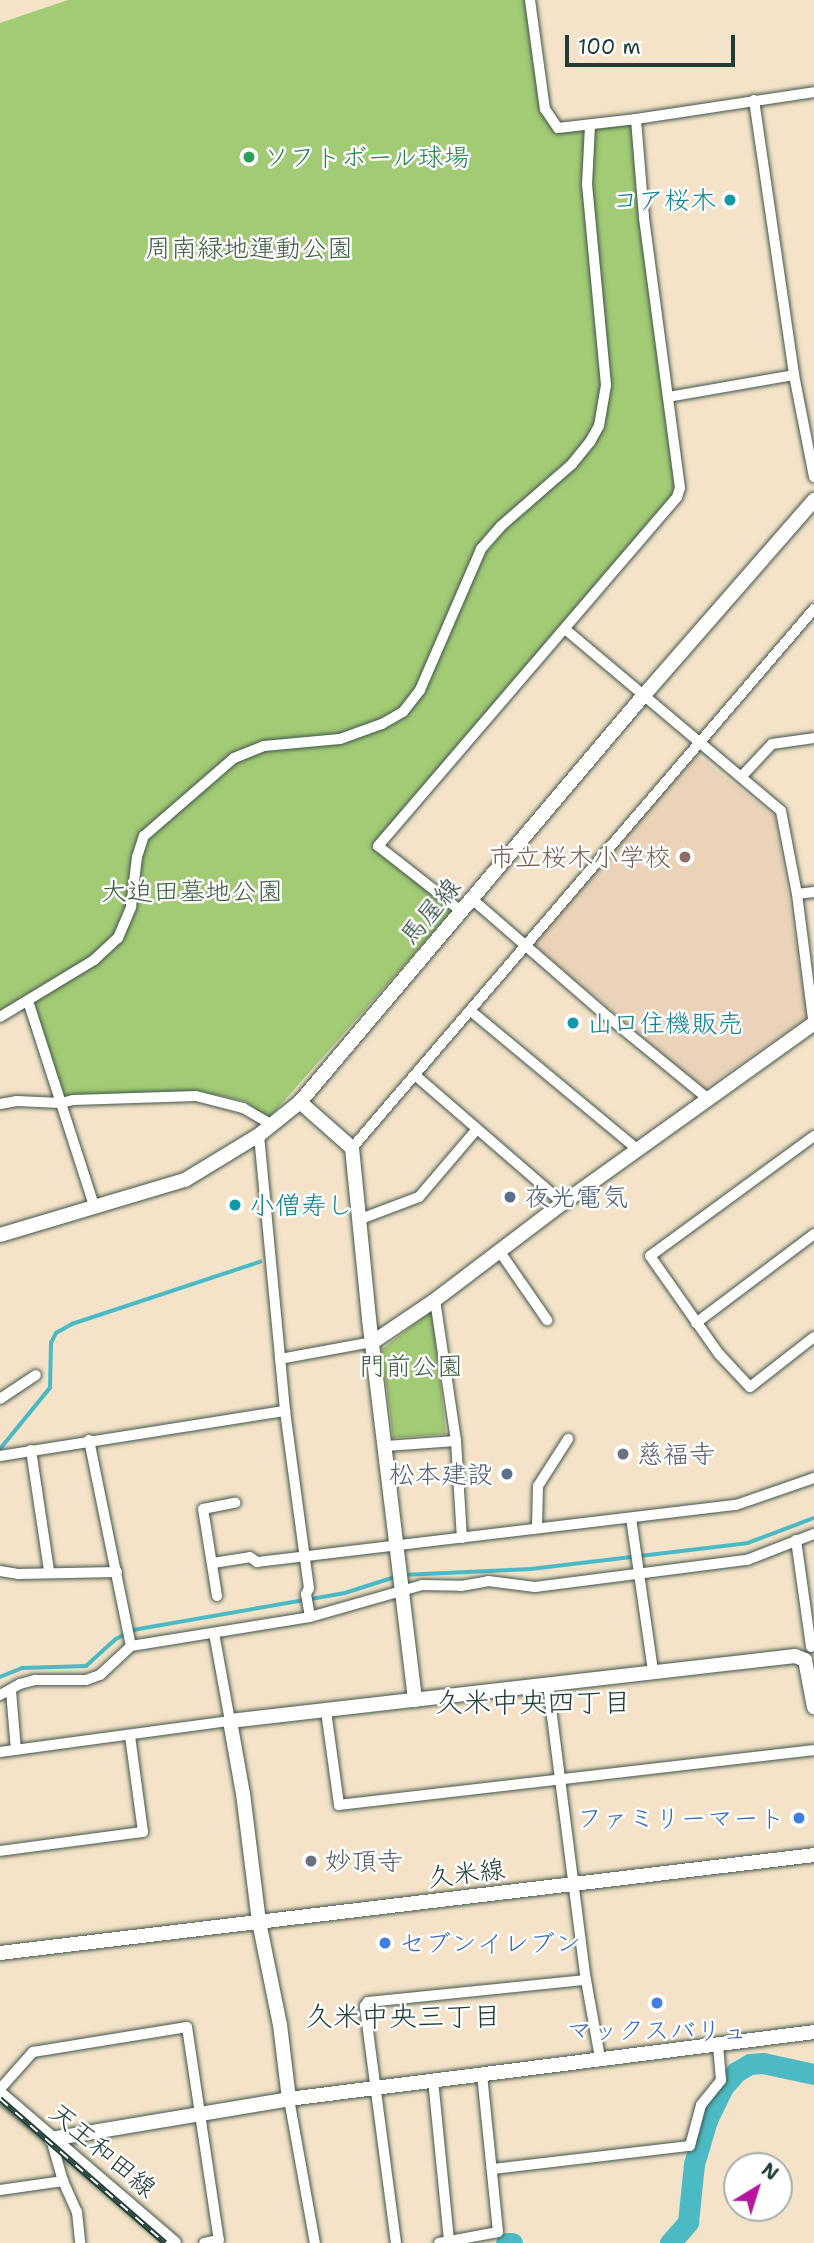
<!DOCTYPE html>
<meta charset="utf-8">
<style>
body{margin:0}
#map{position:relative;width:814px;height:2243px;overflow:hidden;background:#f4e3c8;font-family:"Shantell Sans","Klee One",sans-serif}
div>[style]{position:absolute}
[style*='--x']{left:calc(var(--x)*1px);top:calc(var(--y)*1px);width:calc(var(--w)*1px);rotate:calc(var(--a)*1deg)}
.built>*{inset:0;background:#ead3b8}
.green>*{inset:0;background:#a3ca75}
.stream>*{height:3.5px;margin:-1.75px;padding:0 1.75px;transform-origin:1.75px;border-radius:1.75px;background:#4cbac5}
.river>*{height:21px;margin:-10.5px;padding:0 10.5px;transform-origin:10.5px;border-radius:10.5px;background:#4cbac5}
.roads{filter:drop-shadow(0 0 2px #3f564a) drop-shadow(0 0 2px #3f564a)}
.street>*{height:10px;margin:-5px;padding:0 5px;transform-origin:5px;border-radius:5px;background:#fff}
.secondary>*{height:14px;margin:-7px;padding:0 7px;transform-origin:7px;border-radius:7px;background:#fff}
.rail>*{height:6px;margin-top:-3px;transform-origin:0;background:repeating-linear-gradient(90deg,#fff 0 10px,#1f3d34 0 20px);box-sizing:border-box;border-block:2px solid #1f3d34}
.dots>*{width:19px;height:19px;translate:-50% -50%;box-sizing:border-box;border:4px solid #fff;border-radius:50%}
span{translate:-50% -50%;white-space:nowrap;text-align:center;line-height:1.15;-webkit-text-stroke:5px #fff;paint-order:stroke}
.leisure-label{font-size:26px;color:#27864d}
.left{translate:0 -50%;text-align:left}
.culture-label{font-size:26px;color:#0d838f}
.right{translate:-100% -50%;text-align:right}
.park-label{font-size:26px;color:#406044}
.education-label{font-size:26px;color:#785e54}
.street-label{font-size:26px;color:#1f3d34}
.service-label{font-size:26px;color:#4e5e75}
.worship-label{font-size:26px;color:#5b616d}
.shop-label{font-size:26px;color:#366cbe}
.neighbourhood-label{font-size:28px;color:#1f3d34}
.north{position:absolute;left:723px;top:2152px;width:70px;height:70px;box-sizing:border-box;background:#fff;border:2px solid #a5b1ae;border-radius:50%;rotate:38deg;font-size:19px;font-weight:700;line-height:28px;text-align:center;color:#1f3d34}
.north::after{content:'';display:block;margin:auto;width:24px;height:32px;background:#b5179e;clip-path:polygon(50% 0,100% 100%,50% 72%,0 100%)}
.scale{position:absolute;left:565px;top:35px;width:170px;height:32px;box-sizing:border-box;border:4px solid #1f3d34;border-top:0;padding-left:9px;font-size:21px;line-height:24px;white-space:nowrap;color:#1f3d34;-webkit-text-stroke:5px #fff;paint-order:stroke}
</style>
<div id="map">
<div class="built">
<i style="clip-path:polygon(697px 755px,775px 817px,808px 1017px,704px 1089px,532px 943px)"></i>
</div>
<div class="green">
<i style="clip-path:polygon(68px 0,527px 0,545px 113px,556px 125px,635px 118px,680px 497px,378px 845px,454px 909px,268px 1119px,245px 1101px,203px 1092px,63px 1101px,33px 999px,0 1015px,0 23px)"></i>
<i style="clip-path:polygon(432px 1311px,446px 1434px,393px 1438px,382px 1349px)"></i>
</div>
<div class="stream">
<i style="--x:0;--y:1449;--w:79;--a:-50.7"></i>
<i style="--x:50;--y:1388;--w:45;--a:-88.7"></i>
<i style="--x:51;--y:1343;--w:11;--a:-63"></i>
<i style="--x:56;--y:1333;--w:18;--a:-29"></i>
<i style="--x:72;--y:1324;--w:198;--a:-18.3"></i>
<i style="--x:402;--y:1575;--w:129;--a:-2.7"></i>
<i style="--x:531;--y:1569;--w:219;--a:-6.8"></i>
<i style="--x:748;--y:1543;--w:71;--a:-20.7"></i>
<i style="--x:0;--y:1677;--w:24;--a:-22"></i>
<i style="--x:22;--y:1668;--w:64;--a:-1.8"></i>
<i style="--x:86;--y:1666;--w:40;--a:-42"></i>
<i style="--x:116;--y:1639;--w:19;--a:-28"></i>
<i style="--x:133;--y:1630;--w:215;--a:-9.9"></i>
<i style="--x:345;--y:1593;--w:52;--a:-17.7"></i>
</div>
<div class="river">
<i style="--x:506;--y:2243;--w:6;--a:0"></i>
<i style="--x:670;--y:2243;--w:28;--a:-49"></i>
<i style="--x:688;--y:2222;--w:58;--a:-84.1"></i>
<i style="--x:694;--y:2164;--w:46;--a:-73.5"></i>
<i style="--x:707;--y:2120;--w:37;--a:-64"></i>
<i style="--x:723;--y:2087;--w:20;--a:-49"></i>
<i style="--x:736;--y:2072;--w:16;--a:-30"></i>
<i style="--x:750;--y:2064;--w:13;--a:-4"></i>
<i style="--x:763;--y:2063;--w:52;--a:12.2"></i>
</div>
<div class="roads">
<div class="street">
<i style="--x:530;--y:0;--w:110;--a:82.2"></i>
<i style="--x:545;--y:109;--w:23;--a:56"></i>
<i style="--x:558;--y:128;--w:79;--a:-6.6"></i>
<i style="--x:636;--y:119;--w:180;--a:-8.6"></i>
<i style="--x:754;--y:100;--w:278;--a:81.7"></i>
<i style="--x:794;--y:375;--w:104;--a:78.9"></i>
<i style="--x:668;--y:397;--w:128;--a:-9.9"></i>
<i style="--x:565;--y:629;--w:282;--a:40.1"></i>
<i style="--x:781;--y:811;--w:85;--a:79.1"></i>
<i style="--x:797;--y:894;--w:134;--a:82.7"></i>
<i style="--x:742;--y:776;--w:44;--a:-46.8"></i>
<i style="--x:772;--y:744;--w:42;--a:-8.1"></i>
<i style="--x:797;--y:894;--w:17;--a:-7"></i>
<i style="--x:472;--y:899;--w:172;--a:41"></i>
<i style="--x:602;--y:1012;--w:136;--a:39.3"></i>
<i style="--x:461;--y:911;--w:105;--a:-141.9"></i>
<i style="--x:378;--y:846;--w:460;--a:-49.4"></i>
<i style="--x:677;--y:497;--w:9;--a:-72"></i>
<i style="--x:680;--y:488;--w:273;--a:-97.6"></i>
<i style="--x:644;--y:217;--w:98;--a:-94.7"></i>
<i style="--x:28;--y:1001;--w:218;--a:72.1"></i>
<i style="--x:472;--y:1012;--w:216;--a:39.7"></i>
<i style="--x:0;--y:1017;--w:110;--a:-31.2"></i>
<i style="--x:94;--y:960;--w:33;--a:-43"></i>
<i style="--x:118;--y:938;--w:34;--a:-67"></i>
<i style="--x:131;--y:907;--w:50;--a:-83.2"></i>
<i style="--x:137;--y:857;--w:22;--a:-72"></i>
<i style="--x:144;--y:836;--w:119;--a:-40.9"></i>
<i style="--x:234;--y:758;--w:32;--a:-22"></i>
<i style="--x:264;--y:746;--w:76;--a:-5.3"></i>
<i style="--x:340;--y:739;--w:45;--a:-19.7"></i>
<i style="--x:382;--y:724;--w:24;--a:-30"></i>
<i style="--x:403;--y:712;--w:28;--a:-52"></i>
<i style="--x:420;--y:690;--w:154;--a:-66.6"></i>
<i style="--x:481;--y:549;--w:30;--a:-49"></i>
<i style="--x:501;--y:526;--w:94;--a:-41.1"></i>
<i style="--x:572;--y:464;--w:28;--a:-51"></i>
<i style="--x:590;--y:442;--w:18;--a:-61"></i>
<i style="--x:599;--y:426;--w:42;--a:-80.3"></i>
<i style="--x:606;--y:385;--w:201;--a:-95.4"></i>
<i style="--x:587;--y:185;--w:60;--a:-87.1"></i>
<i style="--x:415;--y:1075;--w:196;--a:40.9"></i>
<i style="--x:0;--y:1104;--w:17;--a:-10"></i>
<i style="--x:17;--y:1101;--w:44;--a:2.6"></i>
<i style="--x:61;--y:1103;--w:12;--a:-14"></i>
<i style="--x:73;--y:1100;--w:123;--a:-1.9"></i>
<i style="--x:196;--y:1096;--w:49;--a:14.3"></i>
<i style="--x:243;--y:1108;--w:34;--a:30"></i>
<i style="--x:259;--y:1135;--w:277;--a:84.6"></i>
<i style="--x:285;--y:1411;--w:179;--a:82.3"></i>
<i style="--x:309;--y:1588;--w:7;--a:117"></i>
<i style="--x:306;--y:1594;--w:23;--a:80"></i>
<i style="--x:814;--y:1136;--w:203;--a:143.8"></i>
<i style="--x:650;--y:1256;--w:120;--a:54.9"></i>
<i style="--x:719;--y:1354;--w:45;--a:46.8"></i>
<i style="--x:750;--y:1387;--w:81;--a:-38"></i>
<i style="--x:352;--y:1148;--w:710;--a:-49.4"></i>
<i style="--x:358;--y:1220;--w:65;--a:-20.7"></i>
<i style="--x:419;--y:1197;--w:89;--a:-49.5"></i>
<i style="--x:500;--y:1252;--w:83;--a:55.3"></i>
<i style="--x:435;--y:1300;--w:143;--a:81.5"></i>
<i style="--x:456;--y:1441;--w:97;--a:86.5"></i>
<i style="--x:696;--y:1323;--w:148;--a:-37"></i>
<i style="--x:280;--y:1359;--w:95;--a:-10.4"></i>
<i style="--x:0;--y:1399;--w:43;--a:-33.7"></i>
<i style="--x:89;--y:1440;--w:210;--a:78.5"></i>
<i style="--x:131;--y:1646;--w:181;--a:-9.2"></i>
<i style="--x:310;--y:1617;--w:116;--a:-15.9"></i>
<i style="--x:422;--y:1585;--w:39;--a:1"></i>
<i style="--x:461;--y:1586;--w:27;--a:-10"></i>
<i style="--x:488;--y:1581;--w:47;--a:7.3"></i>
<i style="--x:535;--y:1587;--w:214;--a:-7.3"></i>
<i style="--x:747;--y:1560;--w:72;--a:-21.2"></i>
<i style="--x:386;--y:1446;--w:70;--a:-4.1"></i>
<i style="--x:31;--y:1450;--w:122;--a:81.5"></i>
<i style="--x:0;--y:1456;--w:289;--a:-9"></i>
<i style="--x:631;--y:1518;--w:155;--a:81.8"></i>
<i style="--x:537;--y:1527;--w:41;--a:-88.6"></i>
<i style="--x:538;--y:1486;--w:56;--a:-57.4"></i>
<i style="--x:796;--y:1540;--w:108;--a:82"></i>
<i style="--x:213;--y:1563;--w:37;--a:-9"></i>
<i style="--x:250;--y:1557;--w:9;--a:36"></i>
<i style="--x:257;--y:1562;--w:482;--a:-6.8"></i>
<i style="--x:736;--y:1505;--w:83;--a:-19.1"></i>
<i style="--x:0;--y:1571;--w:18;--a:9"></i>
<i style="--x:18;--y:1574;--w:99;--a:-1.2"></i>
<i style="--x:217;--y:1596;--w:88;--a:-99.1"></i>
<i style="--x:203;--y:1509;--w:33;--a:-11"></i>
<i style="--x:548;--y:1685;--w:297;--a:82.7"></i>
<i style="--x:586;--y:1980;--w:79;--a:79.8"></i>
<i style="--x:11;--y:1691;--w:59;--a:85.2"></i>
<i style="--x:0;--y:1695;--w:23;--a:-29"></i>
<i style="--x:20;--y:1684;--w:16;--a:-15"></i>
<i style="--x:35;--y:1680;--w:51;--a:0"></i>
<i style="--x:86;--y:1680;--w:15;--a:-20"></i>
<i style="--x:100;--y:1675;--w:42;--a:-43.1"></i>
<i style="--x:326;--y:1711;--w:95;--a:82.1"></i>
<i style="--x:339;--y:1805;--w:478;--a:-6.6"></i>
<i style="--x:0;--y:1752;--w:232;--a:-7.7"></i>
<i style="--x:230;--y:1721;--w:89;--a:-100.3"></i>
<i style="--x:0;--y:1851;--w:144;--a:-7.6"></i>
<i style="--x:143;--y:1832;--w:97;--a:-97.7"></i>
<i style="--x:433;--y:2080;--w:160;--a:84.3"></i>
<i style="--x:0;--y:2089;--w:50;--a:-48.3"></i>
<i style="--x:33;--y:2052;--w:156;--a:-9.2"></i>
<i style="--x:187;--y:2027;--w:215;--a:81.5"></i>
<i style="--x:219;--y:2240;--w:15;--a:169"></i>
<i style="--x:289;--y:2099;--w:146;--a:79.8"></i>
<i style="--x:51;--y:2139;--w:44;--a:74.1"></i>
<i style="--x:493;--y:2169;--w:198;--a:-6.7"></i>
<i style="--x:690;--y:2146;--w:42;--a:-75"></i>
<i style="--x:701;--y:2105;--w:32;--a:-51"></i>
<i style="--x:721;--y:2080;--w:35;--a:-95"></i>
<i style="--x:0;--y:2190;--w:64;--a:-8.1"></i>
<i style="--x:63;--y:2181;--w:34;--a:66"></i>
<i style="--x:77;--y:2212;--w:31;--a:84"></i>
<i style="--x:396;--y:2243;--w:239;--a:-97.5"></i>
<i style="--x:365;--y:2006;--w:5;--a:-53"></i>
<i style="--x:368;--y:2002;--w:219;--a:-5.8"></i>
<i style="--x:439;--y:2243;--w:60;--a:-10.6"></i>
<i style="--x:498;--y:2232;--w:158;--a:-95.8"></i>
</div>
<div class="secondary">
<i style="--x:300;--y:1102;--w:69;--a:41.5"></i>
<i style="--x:352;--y:1148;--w:172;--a:84.3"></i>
<i style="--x:369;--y:1319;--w:384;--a:83.1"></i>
<i style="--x:0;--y:1235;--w:193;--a:-16.6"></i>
<i style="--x:185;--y:1180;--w:87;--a:-31.3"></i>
<i style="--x:259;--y:1135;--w:53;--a:-38.8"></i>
<i style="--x:300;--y:1102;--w:533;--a:-49.8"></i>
<i style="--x:644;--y:695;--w:259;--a:-48.9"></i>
<i style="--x:373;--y:1342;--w:75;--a:-34.1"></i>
<i style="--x:435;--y:1300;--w:161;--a:-37.2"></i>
<i style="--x:563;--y:1203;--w:309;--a:-35.6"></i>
<i style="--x:0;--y:1953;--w:820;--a:-6.86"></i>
<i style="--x:0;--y:2094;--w:229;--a:40.6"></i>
<i style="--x:289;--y:2099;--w:75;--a:-96.9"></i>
<i style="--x:280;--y:2025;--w:105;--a:-101.5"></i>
<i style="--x:259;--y:1922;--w:129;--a:-97.1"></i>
<i style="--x:243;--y:1794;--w:74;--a:-100.1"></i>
<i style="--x:230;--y:1721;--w:569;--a:-6.56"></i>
<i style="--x:795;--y:1656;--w:11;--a:22"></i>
<i style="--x:805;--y:1660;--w:48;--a:79.2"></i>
<i style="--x:51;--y:2139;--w:241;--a:-9.5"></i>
<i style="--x:289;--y:2099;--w:529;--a:-7.27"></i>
</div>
</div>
<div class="rail">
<i style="--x:0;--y:2099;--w:219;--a:41.1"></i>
</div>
<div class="dots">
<i style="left:249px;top:157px;background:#2e9e5b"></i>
<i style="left:730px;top:200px;background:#0f9aa8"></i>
<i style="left:685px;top:857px;background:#8d6e63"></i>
<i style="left:573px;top:1023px;background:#0f9aa8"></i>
<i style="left:510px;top:1197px;background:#5c6f8a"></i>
<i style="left:235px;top:1205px;background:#0f9aa8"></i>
<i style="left:623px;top:1454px;background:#6b7280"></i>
<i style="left:507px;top:1474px;background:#5c6f8a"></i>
<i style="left:799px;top:1818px;background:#3f7fe0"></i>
<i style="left:311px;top:1861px;background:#6b7280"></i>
<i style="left:385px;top:1943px;background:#3f7fe0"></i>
<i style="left:657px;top:2003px;background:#3f7fe0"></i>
</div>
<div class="leisure-label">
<span class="left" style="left:263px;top:157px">ソフトボール球場</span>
</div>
<div class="culture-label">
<span class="right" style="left:716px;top:200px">コア桜木</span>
<span class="left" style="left:587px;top:1023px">山口住機販売</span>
<span class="left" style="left:249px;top:1205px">小僧寿し</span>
</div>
<div class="park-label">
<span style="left:249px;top:248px">周南緑地運動公園</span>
<span style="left:192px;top:891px">大迫田墓地公園</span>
<span style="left:411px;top:1366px">門前公園</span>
</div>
<div class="education-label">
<span class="right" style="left:671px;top:857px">市立桜木小学校</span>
</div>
<div class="street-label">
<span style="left:430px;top:911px;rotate:-50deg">馬屋線</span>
<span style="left:466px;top:1873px;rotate:-7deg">久米線</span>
<span style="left:103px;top:2150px;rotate:40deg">天王和田線</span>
</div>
<div class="service-label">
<span class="left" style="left:524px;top:1197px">夜光電気</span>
<span class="right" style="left:493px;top:1474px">松本建設</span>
</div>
<div class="worship-label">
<span class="left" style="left:637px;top:1454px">慈福寺</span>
<span class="left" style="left:325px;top:1861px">妙頂寺</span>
</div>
<div class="shop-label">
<span class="right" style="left:785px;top:1818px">ファミリーマート</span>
<span class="left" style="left:399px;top:1943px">セブンイレブン</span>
<span style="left:657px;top:2030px">マックスバリュ</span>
</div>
<div class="neighbourhood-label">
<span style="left:533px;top:1702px">久米中央四丁目</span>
<span style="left:403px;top:2016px">久米中央三丁目</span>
</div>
<div class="north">N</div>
<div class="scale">100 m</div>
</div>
